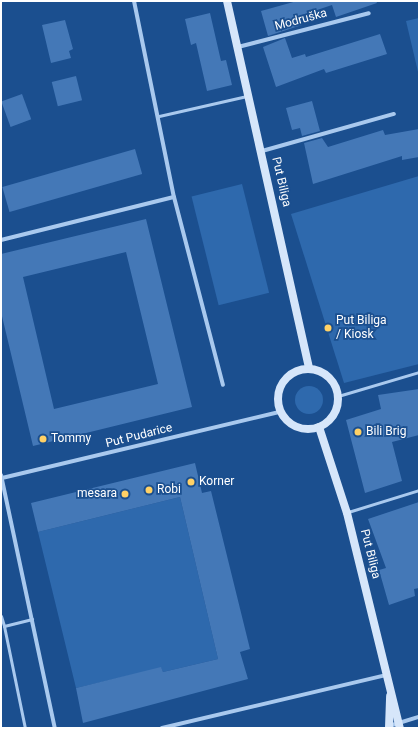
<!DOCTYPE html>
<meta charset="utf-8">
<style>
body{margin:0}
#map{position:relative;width:420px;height:729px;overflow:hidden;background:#1b4f8f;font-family:Roboto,sans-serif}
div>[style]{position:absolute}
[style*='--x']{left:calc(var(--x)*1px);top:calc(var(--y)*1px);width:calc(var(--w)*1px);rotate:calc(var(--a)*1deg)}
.green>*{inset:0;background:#2e69ad;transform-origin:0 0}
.round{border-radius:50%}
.building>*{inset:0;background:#4478b7;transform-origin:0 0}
.lane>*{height:3px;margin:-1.5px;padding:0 1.5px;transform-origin:1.5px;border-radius:1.5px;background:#a9c9ee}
.street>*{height:4px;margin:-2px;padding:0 2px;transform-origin:2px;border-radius:2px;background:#a9c9ee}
.secondary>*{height:8px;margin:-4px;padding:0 4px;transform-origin:4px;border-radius:4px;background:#d6e6fa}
.secondary>.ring{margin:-4px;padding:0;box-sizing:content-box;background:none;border:8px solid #d6e6fa;border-radius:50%}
.dots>*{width:11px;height:11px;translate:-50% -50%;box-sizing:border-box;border:2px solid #1b4f8f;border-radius:50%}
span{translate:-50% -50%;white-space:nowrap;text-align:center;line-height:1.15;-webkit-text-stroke:3.5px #1b4f8f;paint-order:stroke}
.street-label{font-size:12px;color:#fff}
.poi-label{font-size:12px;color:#fff}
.left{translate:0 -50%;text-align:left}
.right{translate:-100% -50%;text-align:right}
.frame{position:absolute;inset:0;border:2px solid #fff;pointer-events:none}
</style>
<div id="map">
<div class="green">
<i style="clip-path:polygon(419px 18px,419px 76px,406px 21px)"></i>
<i style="clip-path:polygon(419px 176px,419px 364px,344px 383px,291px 214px)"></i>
<i style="left:242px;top:184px;width:112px;height:52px;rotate:76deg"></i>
<i class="round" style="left:295px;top:386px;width:28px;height:28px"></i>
<i style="clip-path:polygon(180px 497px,218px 659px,163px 672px,161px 668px,76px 688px,38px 532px)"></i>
</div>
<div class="building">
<i style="clip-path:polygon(297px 1px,376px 1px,377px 3px,336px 17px,332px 5px,299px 16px,302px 25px,268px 36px,261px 11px)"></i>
<i style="clip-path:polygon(210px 13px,221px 61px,226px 60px,232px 85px,207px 91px,196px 43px,191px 45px,185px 19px)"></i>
<i style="clip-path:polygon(65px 20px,73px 49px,69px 51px,71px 58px,51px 63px,42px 25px)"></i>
<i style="clip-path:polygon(380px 34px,387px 54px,326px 73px,324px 69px,276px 87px,263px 47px,285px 38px,292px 58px,305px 54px,306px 57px)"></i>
<i style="left:76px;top:76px;width:25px;height:25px;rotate:76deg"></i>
<i style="left:22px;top:94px;width:27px;height:22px;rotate:70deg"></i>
<i style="clip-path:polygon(312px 101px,320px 131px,302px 136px,300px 128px,292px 130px,286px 108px)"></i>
<i style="clip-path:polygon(419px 129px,419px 157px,402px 160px,402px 156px,313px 184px,304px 143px,322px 138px,328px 147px,383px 130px,385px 135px)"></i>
<i style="left:135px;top:149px;width:26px;height:138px;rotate:74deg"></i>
<i style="clip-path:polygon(evenodd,146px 219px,192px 407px,33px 446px,1px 312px,1px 254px,146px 219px,126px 252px,158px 384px,54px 409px,23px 277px,126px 252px)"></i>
<i style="clip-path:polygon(419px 389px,419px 435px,392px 442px,402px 481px,365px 493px,346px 420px,381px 409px,378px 395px)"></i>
<i style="clip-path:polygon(195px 463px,202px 493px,211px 491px,250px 649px,240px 652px,248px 679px,83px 723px,76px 688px,161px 667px,163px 672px,218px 659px,180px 497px,38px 532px,31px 503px)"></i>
<i style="clip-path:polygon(419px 502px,419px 588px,414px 589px,415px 596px,389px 605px,379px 570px,386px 568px,368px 519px)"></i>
</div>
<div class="lane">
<i style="--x:159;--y:116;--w:90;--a:-12.8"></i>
<i style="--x:338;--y:396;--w:84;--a:-16.5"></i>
<i style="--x:348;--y:512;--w:74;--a:-17.2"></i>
<i style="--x:1;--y:616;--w:10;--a:73"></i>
<i style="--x:4;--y:626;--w:29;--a:-14"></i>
<i style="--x:4;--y:626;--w:104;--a:78.4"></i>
</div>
<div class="street">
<i style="--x:134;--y:1;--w:200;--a:78.5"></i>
<i style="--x:174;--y:197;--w:194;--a:75.4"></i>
<i style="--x:238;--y:47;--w:135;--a:-14.5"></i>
<i style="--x:262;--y:151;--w:137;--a:-15.7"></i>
<i style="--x:1;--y:240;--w:178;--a:-14"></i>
<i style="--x:1;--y:475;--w:259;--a:78"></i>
<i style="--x:2;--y:478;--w:286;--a:-13.4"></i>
<i style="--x:389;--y:726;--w:31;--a:-17"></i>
<i style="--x:162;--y:728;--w:231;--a:-13.3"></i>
</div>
<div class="secondary">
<i style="--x:227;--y:1;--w:377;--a:77.4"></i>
<i class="ring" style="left:278px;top:369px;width:52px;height:52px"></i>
<i style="--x:319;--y:427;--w:90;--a:72"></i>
<i style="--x:347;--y:513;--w:221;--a:76.2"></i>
<i style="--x:389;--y:728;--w:32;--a:-88"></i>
</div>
<div class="dots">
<i style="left:328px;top:328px;background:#ffd166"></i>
<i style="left:358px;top:432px;background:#ffd166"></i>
<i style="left:43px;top:439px;background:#ffd166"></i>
<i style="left:191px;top:482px;background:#ffd166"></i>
<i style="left:149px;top:490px;background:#ffd166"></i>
<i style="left:125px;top:494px;background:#ffd166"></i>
</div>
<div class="street-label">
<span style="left:301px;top:20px;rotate:-15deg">Modruška</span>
<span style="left:281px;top:182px;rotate:77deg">Put Biliga</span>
<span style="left:139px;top:436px;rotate:-14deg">Put Pudarice</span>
<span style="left:370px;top:554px;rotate:76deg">Put Biliga</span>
</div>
<div class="poi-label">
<span class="left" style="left:336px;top:328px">Put Biliga<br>/ Kiosk</span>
<span class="left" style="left:366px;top:432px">Bili Brig</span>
<span class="left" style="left:51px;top:439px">Tommy</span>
<span class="left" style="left:199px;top:482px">Korner</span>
<span class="left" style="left:157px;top:490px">Robi</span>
<span class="right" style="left:117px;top:494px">mesara</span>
</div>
<div class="frame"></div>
</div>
